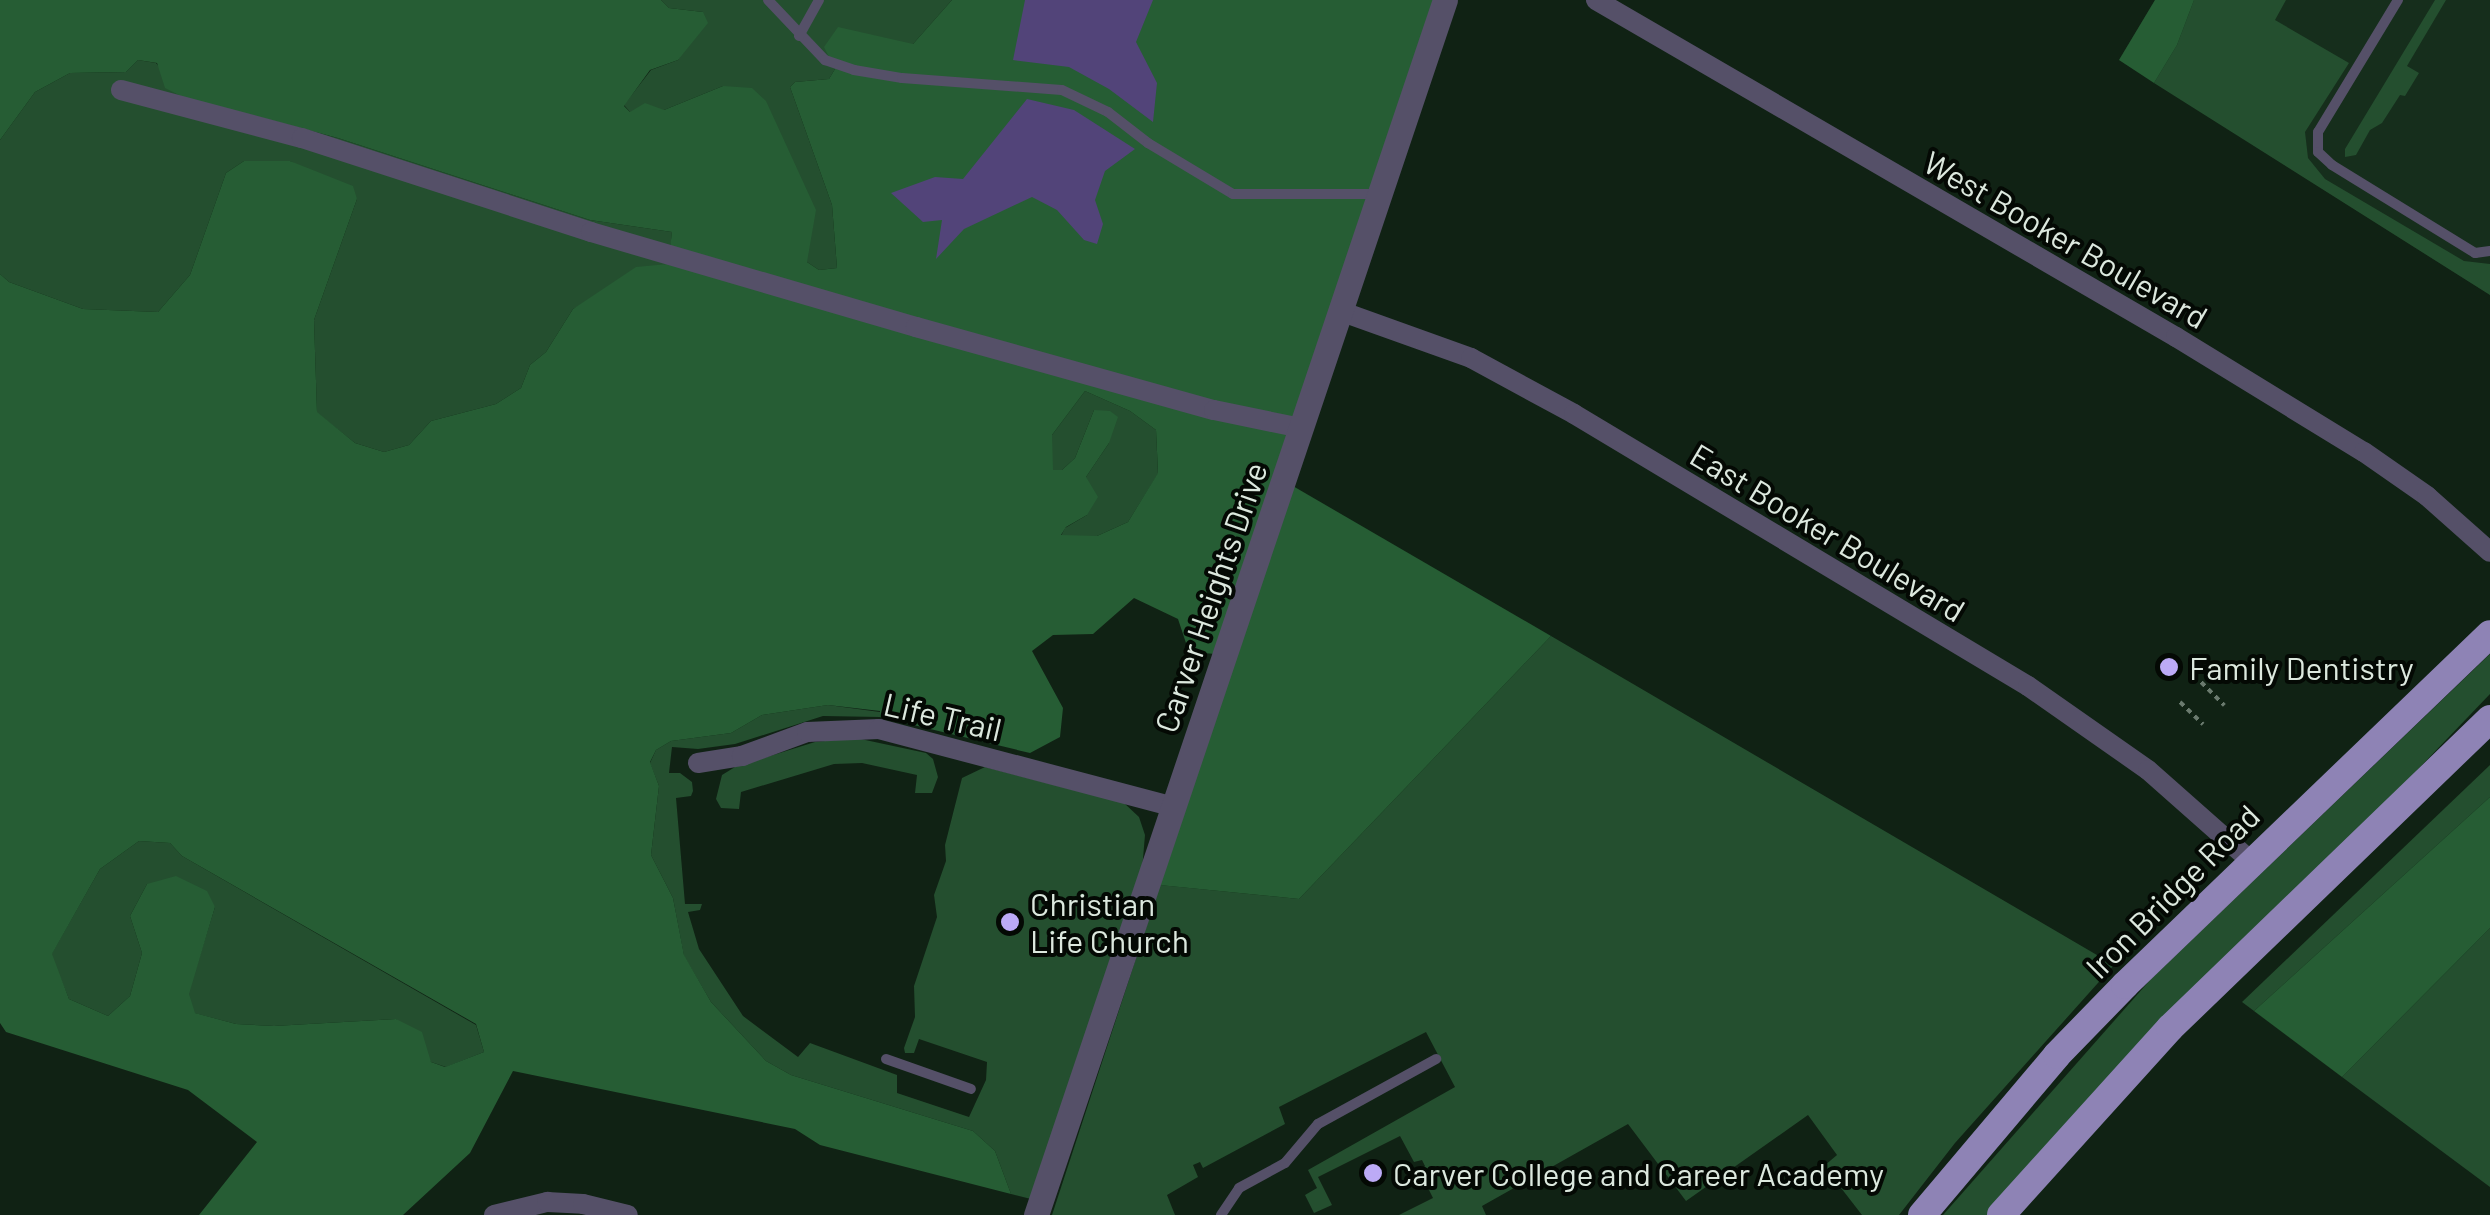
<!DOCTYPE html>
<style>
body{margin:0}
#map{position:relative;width:2490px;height:1215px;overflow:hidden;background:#102214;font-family:Barlow,sans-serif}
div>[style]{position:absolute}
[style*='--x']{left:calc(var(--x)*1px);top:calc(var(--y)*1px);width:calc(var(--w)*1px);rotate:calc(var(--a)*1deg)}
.built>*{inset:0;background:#162e1c}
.green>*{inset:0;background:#244f2f}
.forest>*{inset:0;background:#265d34}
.water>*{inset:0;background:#524479}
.path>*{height:4px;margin-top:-2px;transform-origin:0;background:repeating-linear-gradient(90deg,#6a7a6e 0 5px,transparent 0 10px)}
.service>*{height:10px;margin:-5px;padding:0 5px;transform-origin:5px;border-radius:5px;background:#555068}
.minor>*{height:20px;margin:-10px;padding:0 10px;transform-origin:10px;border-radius:10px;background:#555068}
.tertiary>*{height:25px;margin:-12.5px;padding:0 12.5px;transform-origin:12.5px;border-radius:12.5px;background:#555068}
.primary>*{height:28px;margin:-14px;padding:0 14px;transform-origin:14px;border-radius:14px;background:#8e83b5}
.dots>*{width:28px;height:28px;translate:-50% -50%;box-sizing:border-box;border:5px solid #040904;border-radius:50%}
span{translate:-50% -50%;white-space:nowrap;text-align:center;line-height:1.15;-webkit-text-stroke:8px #040904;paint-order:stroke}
.street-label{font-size:32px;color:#dce8de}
.poi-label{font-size:32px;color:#dce8de}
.left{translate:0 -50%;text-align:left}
</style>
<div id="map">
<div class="built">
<i style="clip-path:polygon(2155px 0,2490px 0,2490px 295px,2119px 60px)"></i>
</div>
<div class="green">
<i style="clip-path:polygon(661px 0,952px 0,913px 44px,835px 69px,829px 79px,795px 82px,790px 87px,832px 205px,837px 268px,819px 270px,807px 262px,723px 86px,664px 110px,630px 112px,624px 105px,651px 70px,678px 60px,703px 12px,669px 8px)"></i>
<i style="clip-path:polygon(2194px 0,2286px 0,2275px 20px,2349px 63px,2305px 132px,2308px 158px,2325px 179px,2464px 261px,2490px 264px,2490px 295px,2154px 83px,2177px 45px)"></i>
<i style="clip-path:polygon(2435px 0,2446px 0,2407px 66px,2419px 73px,2405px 96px,2400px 95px,2382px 123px,2370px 130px,2356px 155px,2345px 157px,2345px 149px)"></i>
<i style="clip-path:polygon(138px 60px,156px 63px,183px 97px,338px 138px,590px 220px,672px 232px,669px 264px,573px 309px,546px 352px,530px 365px,521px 388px,496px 404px,431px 421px,409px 445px,384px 452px,355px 443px,317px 413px,314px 320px,357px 199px,290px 161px,244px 161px,226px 173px,190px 275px,158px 312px,83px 309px,9px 282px,0 274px,0 140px,35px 92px,70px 73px,126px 72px)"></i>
<i style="clip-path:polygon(1085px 391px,1130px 411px,1156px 430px,1158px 474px,1128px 522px,1097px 536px,1061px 536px,1065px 528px,1087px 515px,1086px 477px,1109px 443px,1094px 410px,1075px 458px,1062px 470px,1052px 471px,1052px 435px)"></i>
<i style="clip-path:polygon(1551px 636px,2114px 965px,1955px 1143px,1899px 1215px,1862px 1215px,1824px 1166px,1837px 1155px,1808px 1115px,1686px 1201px,1628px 1124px,1482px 1206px,1486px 1215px,1399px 1215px,1433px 1198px,1419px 1170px,1425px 1166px,1422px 1160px,1414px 1162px,1400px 1136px,1318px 1177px,1332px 1205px,1314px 1213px,1305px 1195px,1317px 1188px,1308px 1170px,1455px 1087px,1426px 1032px,1279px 1107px,1285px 1124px,1203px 1168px,1200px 1162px,1193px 1165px,1198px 1177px,1167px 1195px,1175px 1215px,1052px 1215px,1160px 885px,1299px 899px)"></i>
<i style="clip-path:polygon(2490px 654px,2490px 694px,1991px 1215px,1943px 1215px,2151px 979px)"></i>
<i style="clip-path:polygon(828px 705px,880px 712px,880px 717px,823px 716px,735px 744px,698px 749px,672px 747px,669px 773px,680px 773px,692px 782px,693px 791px,691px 796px,676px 798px,685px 904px,702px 904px,700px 910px,688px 912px,699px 949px,743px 1016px,798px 1057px,810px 1043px,897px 1075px,897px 1093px,969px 1117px,986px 1080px,987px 1062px,919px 1039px,914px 1053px,905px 1053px,904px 1048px,915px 1017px,914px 986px,937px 917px,934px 895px,946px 861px,945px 845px,962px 778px,985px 767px,1124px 803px,1139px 817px,1145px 835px,1141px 882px,1035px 1200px,1011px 1194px,995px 1151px,973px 1131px,791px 1075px,766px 1061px,711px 1002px,684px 956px,673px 898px,651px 855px,659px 786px,650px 763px,656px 750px,671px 741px,731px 733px,762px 715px)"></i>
<i style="clip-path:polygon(856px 738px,926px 753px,933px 759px,938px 777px,932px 793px,915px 793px,917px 775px,862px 763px,834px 764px,741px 792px,739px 809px,721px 808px,716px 799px,722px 775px,735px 767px,815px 742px)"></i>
<i style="clip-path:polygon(2490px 765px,2490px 797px,2254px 1011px,2242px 1002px)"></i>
<i style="clip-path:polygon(139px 841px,170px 843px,182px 856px,476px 1025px,484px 1052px,446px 1067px,431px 1062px,396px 1019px,274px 1026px,236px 1024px,194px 1013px,188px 994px,215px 907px,147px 884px,130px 916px,142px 953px,130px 996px,108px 1016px,69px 999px,51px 955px,100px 869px)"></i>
<i style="clip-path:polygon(2490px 928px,2490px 1187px,2342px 1077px)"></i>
</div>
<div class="forest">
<i style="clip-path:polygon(evenodd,0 0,661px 0,669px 8px,703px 12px,708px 23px,678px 60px,650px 70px,624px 106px,630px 112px,645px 103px,664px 110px,723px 86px,752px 88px,766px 101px,816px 210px,807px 262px,819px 270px,837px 268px,832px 205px,790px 87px,795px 82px,829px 79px,835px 69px,824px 47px,838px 27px,913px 44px,952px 0,1435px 0,1216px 654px,1189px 652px,1178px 619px,1134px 598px,1093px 634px,1053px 635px,1032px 651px,1063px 708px,1060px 737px,1030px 753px,880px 717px,880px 711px,828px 705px,762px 715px,731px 733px,671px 741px,656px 750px,650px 762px,659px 786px,651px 855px,673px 898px,684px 955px,711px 1002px,766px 1061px,791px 1075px,973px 1131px,995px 1151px,1011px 1194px,820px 1145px,795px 1129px,513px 1071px,470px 1153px,403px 1215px,199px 1215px,257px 1142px,188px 1090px,6px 1032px,0 1023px,0 274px,9px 282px,83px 309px,158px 312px,190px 275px,226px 173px,244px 161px,290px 161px,353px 186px,357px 199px,314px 320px,317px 412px,355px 443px,384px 452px,409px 445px,431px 421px,496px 404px,521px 388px,530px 365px,546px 352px,573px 309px,636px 267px,668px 264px,672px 232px,590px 220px,338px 138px,183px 97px,165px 88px,157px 63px,138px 60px,126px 72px,70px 73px,35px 92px,0 140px,0 0,1085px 391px,1130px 411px,1156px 430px,1158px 473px,1128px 522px,1097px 536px,1061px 535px,1066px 527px,1087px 515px,1098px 497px,1086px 477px,1109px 443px,1118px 417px,1110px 411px,1094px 410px,1075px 458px,1062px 470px,1053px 470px,1052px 435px,1085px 391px,0 0,139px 841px,170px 843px,182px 856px,476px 1024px,484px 1052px,445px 1067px,431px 1062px,422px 1032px,396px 1019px,274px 1026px,236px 1024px,195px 1013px,189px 994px,215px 907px,207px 891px,176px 876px,147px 884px,130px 916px,142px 953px,130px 996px,108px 1016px,69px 999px,52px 954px,100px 869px,139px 841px)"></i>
<i style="clip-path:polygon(2155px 0,2194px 0,2177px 45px,2154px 83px,2119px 60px)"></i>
<i style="clip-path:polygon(1286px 482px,1551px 636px,1299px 899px,1149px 884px)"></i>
<i style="clip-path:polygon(2490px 797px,2490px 928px,2342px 1077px,2254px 1011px)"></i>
</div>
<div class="water">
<i style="clip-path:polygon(1025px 0,1153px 0,1136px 42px,1157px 83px,1153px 122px,1109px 89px,1069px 67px,1013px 60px)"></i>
<i style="clip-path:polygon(1027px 99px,1074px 110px,1135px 149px,1105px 171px,1095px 200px,1103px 224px,1097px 244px,1084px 240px,1057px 210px,1032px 197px,964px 229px,936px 259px,942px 220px,923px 222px,891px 193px,935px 177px,963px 179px)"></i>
</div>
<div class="path">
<i style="--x:2201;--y:682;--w:33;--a:45"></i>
<i style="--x:2180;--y:702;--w:32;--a:44"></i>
</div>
<div class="service">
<i style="--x:768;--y:0;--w:83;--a:46.5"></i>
<i style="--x:825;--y:60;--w:31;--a:19"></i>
<i style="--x:854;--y:70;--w:49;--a:9.5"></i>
<i style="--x:902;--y:78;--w:160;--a:4.3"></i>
<i style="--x:1062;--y:90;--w:51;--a:25.6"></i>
<i style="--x:1108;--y:112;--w:51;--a:37.8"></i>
<i style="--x:1148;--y:143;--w:99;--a:31"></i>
<i style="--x:1233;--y:194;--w:144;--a:0"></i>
<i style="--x:2398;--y:0;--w:154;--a:121.2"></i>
<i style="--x:2318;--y:132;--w:20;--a:90"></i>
<i style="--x:2318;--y:152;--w:19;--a:43"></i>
<i style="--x:2332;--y:165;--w:168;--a:31.6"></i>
<i style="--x:2475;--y:253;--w:15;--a:-8"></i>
<i style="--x:799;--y:36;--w:41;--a:-60.9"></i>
<i style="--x:886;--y:1059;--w:90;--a:19.4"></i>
<i style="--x:1221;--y:1215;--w:32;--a:-56"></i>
<i style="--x:1239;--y:1188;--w:52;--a:-28.5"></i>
<i style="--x:1285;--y:1163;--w:51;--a:-49.8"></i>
<i style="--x:1318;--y:1124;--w:135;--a:-28.8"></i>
</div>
<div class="minor">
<i style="--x:1596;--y:0;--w:671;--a:30.16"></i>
<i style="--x:2176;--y:337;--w:220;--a:31.5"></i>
<i style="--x:2364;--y:452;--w:77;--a:34.9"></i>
<i style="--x:2427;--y:496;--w:84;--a:41.6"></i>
<i style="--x:121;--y:90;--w:187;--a:14.9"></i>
<i style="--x:302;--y:138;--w:304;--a:18"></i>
<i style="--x:591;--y:232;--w:339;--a:16.3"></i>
<i style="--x:916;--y:327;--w:309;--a:15.6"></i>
<i style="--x:1214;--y:410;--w:89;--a:11.7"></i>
<i style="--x:1340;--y:311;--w:139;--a:19.7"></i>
<i style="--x:1471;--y:358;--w:117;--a:28.5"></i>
<i style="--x:1574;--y:414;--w:529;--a:30.93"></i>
<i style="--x:2028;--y:686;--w:146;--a:35"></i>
<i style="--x:2148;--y:770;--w:137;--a:41.5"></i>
<i style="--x:698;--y:763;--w:45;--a:-9"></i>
<i style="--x:742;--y:756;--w:69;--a:-20.3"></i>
<i style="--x:807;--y:732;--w:72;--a:-2.4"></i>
<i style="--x:879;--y:729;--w:305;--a:14.8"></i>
<i style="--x:494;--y:1215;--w:55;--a:-13.8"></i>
<i style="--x:547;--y:1202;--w:36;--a:3"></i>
<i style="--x:583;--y:1204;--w:46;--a:13.7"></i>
</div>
<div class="tertiary">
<i style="--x:1036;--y:1215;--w:1282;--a:-71.4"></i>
</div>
<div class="primary">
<i style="--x:1922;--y:1215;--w:209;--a:-49.8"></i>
<i style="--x:2057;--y:1055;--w:98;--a:-45.8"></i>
<i style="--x:2125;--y:985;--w:506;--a:-43.88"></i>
<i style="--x:2001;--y:1215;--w:252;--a:-47.9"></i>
<i style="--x:2170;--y:1028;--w:445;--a:-44"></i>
</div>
<div class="dots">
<i style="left:2169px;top:667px;background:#bcaaf6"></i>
<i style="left:1010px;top:922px;background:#bcaaf6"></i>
<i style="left:1373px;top:1173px;background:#bcaaf6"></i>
</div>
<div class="street-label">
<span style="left:2066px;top:239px;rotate:30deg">West Booker Boulevard</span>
<span style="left:1828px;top:532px;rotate:31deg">East Booker Boulevard</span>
<span style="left:1210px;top:597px;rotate:-71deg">Carver Heights Drive</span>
<span style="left:943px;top:716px;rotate:13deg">Life Trail</span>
<span style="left:2172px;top:891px;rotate:-45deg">Iron Bridge Road</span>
</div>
<div class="poi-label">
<span class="left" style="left:2189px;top:667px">Family Dentistry</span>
<span class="left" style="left:1030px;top:922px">Christian<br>Life Church</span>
<span class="left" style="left:1393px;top:1173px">Carver College and Career Academy</span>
</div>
</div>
